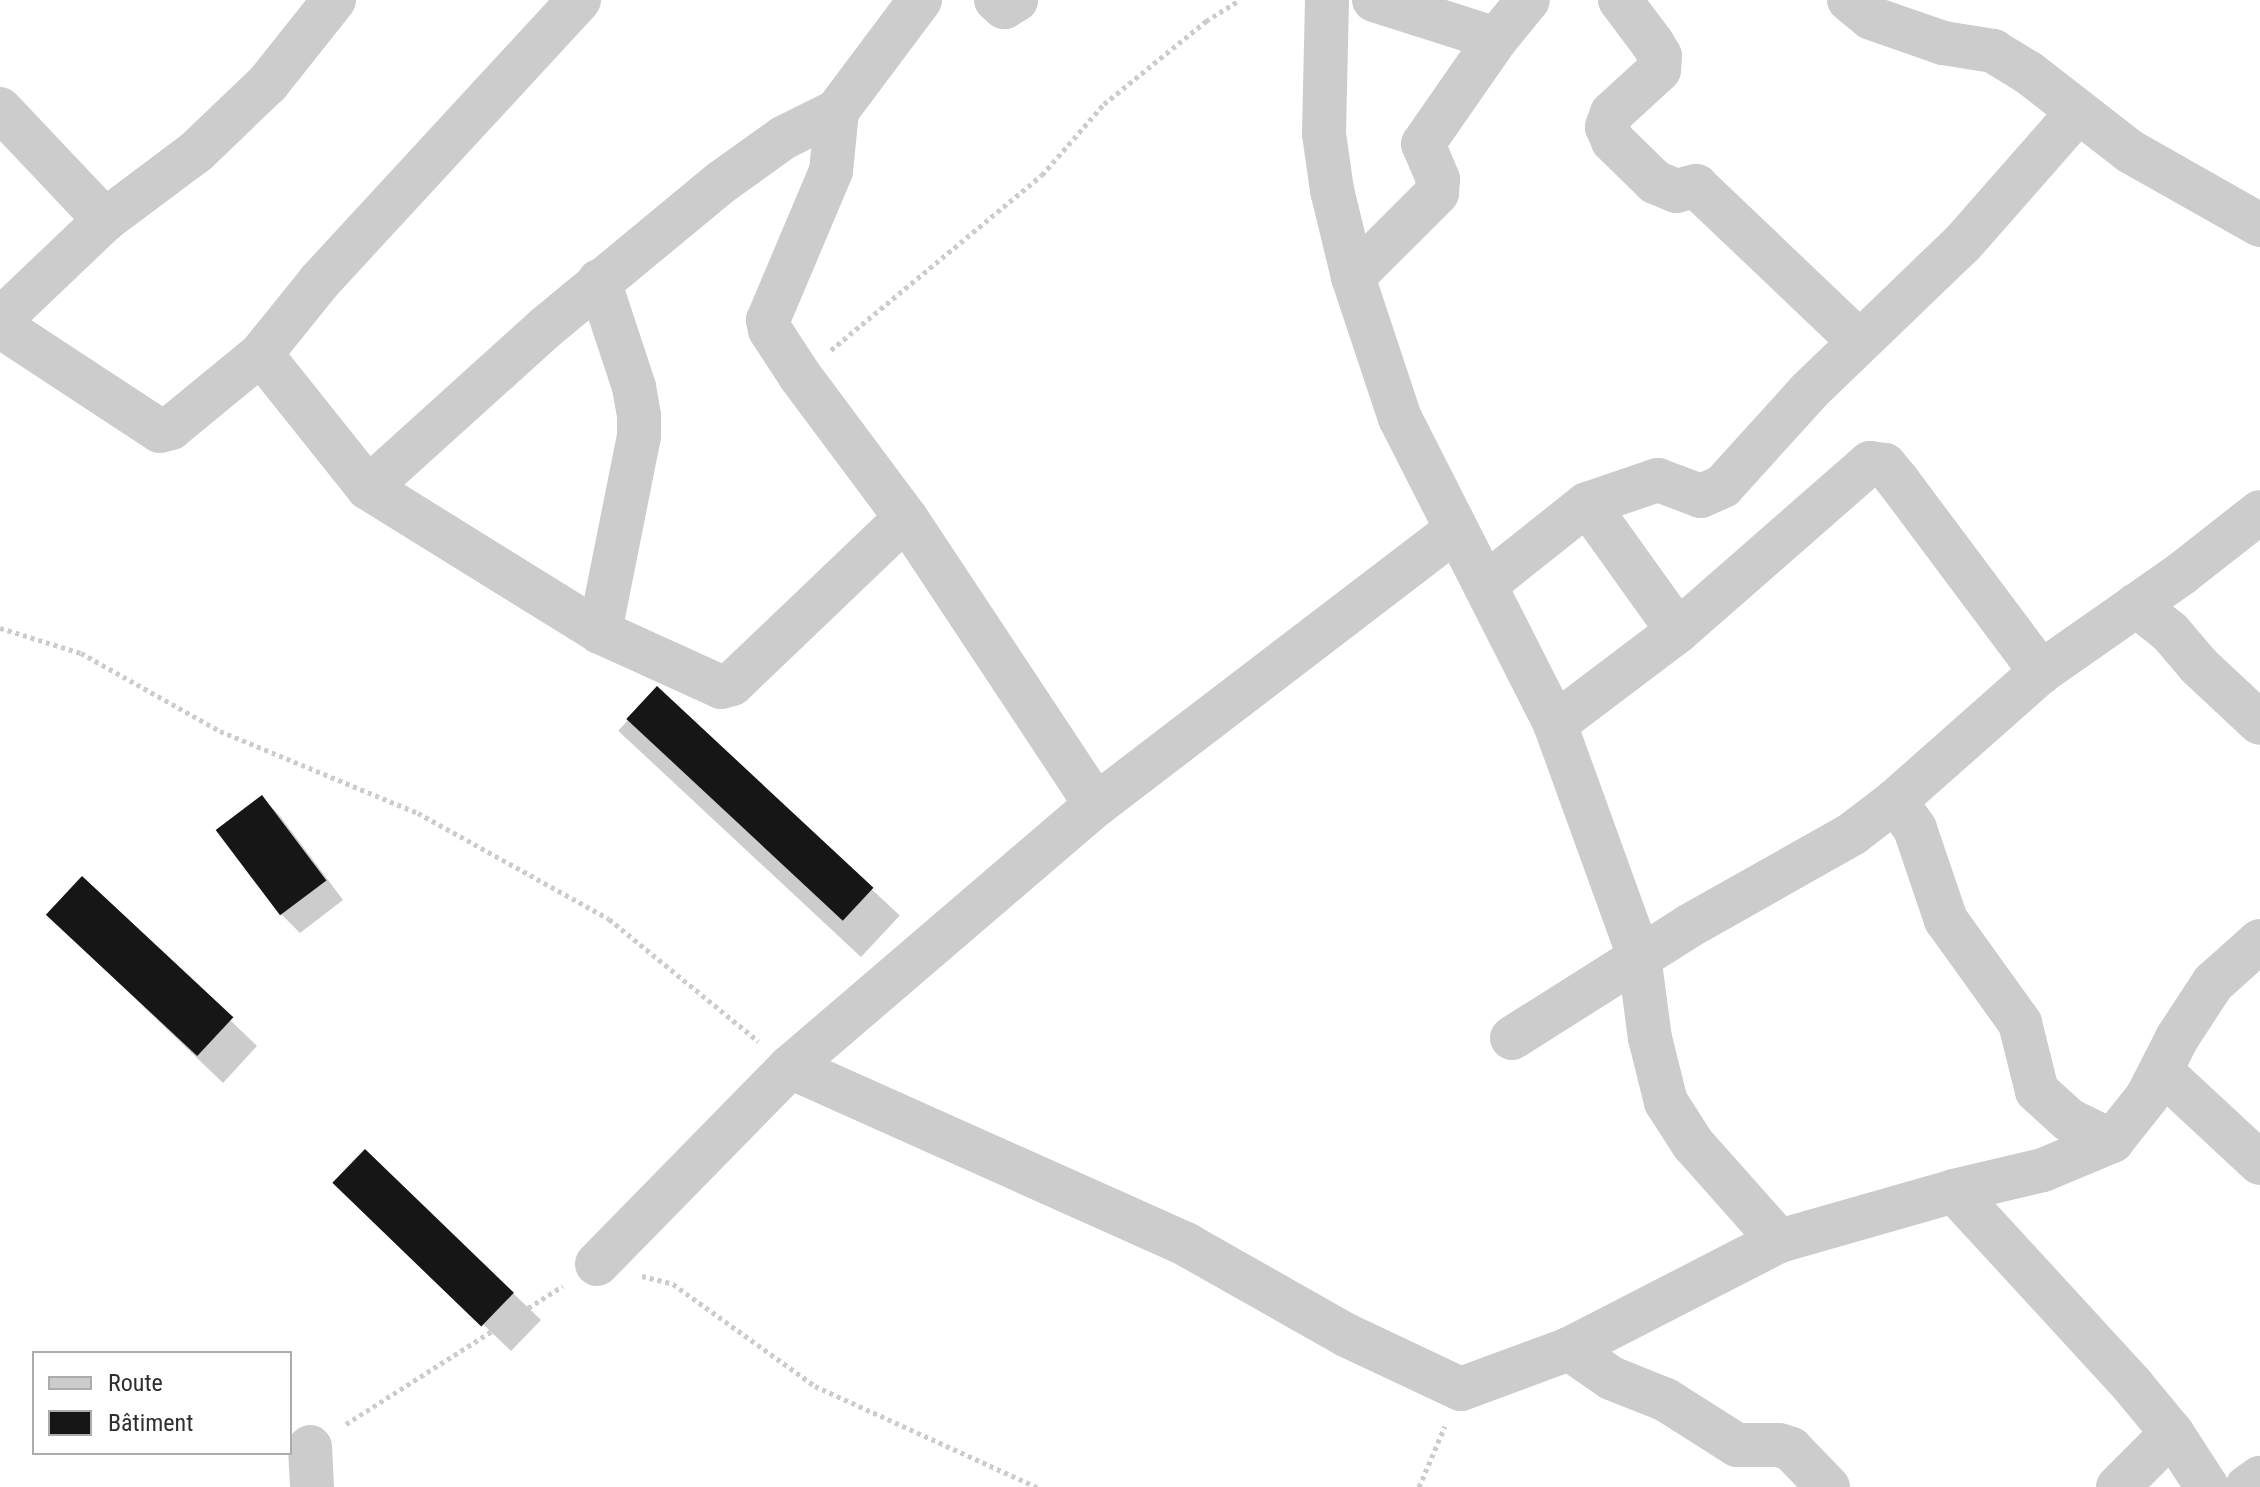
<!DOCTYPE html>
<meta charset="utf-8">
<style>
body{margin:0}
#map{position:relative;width:2260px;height:1487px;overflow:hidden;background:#fff;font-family:"Roboto Condensed",sans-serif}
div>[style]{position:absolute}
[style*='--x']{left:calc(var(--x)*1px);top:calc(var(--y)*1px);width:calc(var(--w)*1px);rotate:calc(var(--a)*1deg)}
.shadow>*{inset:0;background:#0003;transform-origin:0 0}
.building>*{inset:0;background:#161616;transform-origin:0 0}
.path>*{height:5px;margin-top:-2.5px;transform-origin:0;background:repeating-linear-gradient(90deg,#ccc 0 4px,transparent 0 8px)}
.minor>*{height:44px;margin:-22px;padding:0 22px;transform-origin:22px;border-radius:22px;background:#ccc}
span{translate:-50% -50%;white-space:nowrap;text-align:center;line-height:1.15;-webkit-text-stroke:8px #fff;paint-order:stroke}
.legend{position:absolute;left:32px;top:1351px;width:260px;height:104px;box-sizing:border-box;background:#fff;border:2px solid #acacac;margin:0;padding:10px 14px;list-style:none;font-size:24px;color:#2f2f2f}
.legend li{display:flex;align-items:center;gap:16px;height:40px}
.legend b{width:40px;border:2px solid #acacac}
</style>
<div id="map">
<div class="shadow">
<i style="left:657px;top:689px;width:332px;height:57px;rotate:43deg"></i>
<i style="clip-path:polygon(262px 798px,280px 816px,343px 900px,300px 933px,282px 915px)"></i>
<i style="clip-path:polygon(75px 941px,230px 1020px,257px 1046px,223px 1083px)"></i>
<i style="clip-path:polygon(365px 1151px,541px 1320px,511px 1351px,363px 1210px)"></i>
</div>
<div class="building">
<i style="left:657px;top:686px;width:296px;height:45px;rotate:43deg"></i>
<i style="left:262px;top:795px;width:107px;height:58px;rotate:53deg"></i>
<i style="left:82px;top:876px;width:207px;height:53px;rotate:43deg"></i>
<i style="left:365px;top:1149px;width:207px;height:47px;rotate:44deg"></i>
</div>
<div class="path">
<i style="--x:831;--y:350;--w:274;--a:-39.7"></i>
<i style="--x:1042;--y:175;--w:94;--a:-48.9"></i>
<i style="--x:1104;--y:104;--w:132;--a:-39.1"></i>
<i style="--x:1206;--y:21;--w:39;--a:-32"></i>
<i style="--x:0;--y:628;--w:85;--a:17.2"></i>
<i style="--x:81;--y:653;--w:159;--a:29.3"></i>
<i style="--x:220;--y:731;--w:214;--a:22.5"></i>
<i style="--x:418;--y:813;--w:218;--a:29"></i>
<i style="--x:609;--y:919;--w:193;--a:39.3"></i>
<i style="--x:642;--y:1276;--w:32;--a:14"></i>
<i style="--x:673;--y:1284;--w:175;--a:35.7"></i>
<i style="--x:815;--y:1386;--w:244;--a:24.5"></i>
<i style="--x:346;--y:1424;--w:257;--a:-32.5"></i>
<i style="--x:1419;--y:1487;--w:66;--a:-66.9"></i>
</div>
<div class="minor">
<i style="--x:579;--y:0;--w:384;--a:132.7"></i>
<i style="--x:319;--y:282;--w:92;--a:128.9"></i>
<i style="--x:261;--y:354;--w:171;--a:51.4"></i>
<i style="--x:368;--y:488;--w:273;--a:31.8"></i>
<i style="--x:600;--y:632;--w:133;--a:24.4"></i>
<i style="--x:721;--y:687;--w:11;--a:-15"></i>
<i style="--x:732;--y:684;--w:240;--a:-43.7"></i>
<i style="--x:920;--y:0;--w:139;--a:126.8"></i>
<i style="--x:837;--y:111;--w:60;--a:95.7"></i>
<i style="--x:831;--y:171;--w:162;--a:112.9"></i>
<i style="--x:768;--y:320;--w:10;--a:79"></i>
<i style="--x:770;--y:330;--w:55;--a:56.9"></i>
<i style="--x:800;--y:376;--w:177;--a:53.3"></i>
<i style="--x:906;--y:518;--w:344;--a:56.5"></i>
<i style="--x:996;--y:0;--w:11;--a:41"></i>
<i style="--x:1004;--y:7;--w:14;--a:-30"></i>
<i style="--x:1327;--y:0;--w:134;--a:91.3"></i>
<i style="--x:1324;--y:134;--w:57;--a:81.9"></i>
<i style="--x:1332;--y:190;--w:89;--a:76.4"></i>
<i style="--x:1353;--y:277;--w:149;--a:71.6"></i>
<i style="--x:1400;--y:418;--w:343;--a:63.1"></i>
<i style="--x:1555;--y:724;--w:247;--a:70.1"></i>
<i style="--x:1639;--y:956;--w:83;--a:82.4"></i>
<i style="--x:1650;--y:1038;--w:66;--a:76"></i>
<i style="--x:1666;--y:1102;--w:50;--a:57.3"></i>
<i style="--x:1693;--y:1144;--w:130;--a:48.4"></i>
<i style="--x:1374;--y:0;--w:128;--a:17.7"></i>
<i style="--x:1620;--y:0;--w:55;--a:53.1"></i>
<i style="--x:1653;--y:44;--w:14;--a:60"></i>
<i style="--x:1660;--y:56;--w:14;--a:94"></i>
<i style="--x:1659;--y:70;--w:64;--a:137.5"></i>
<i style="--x:1612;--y:113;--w:15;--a:110"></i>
<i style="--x:1607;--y:127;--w:15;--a:67"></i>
<i style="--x:1613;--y:141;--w:59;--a:44.3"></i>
<i style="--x:1655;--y:182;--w:23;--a:23"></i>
<i style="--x:1676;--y:191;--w:21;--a:-14"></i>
<i style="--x:1696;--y:186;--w:225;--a:43.6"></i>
<i style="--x:1849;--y:0;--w:28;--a:39"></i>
<i style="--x:1871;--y:18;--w:76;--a:19.1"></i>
<i style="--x:1943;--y:43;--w:51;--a:9.1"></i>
<i style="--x:1993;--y:51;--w:42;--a:31.4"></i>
<i style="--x:2029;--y:73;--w:129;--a:37.8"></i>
<i style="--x:2131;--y:152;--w:148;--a:29.5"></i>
<i style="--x:0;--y:109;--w:153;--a:46.6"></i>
<i style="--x:1353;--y:277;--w:119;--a:-45"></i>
<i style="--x:1437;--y:193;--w:14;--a:-86"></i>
<i style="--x:1438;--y:179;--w:38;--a:-113"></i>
<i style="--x:1423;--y:144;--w:128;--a:-55.2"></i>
<i style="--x:1496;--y:39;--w:50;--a:-50.6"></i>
<i style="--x:599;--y:281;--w:112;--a:71.7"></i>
<i style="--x:634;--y:387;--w:29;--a:80"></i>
<i style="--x:639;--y:416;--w:20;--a:90"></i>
<i style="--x:639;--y:436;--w:200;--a:101.3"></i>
<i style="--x:261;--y:354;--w:117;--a:140.6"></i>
<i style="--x:171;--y:428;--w:11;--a:165"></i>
<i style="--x:160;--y:431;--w:191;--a:-146.7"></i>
<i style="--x:0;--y:326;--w:9;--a:-72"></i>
<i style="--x:3;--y:317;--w:141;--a:-43.6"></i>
<i style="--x:105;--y:220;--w:114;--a:-36.8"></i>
<i style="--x:196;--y:152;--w:100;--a:-43.8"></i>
<i style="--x:268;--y:83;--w:106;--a:-51.5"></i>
<i style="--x:368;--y:488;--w:239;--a:-42.1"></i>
<i style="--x:545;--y:328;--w:231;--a:-39.6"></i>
<i style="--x:723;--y:181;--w:74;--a:-35.6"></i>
<i style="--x:783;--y:138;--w:60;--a:-26.6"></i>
<i style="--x:1587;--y:504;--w:156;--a:54.4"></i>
<i style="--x:1485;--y:585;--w:130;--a:-38.5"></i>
<i style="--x:1587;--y:504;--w:75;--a:-18.7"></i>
<i style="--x:1658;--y:480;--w:46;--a:20.4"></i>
<i style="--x:1701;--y:496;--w:24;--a:-24"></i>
<i style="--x:1723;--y:486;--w:128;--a:-47.8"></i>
<i style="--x:1809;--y:391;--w:212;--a:-43.9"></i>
<i style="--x:1962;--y:244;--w:174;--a:-48.7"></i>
<i style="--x:2136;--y:605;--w:43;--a:38.5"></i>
<i style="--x:2170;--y:632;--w:45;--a:49.5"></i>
<i style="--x:2199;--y:666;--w:83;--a:43.1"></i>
<i style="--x:1555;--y:724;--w:154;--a:-37.1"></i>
<i style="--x:1678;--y:631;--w:255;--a:-41.2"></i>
<i style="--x:1870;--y:463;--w:15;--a:8"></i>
<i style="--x:1885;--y:465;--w:21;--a:51"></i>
<i style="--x:1898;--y:481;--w:239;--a:53.2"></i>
<i style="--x:1895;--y:801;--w:34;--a:54"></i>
<i style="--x:1915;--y:829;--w:96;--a:71.2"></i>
<i style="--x:1946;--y:920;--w:127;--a:54.3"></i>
<i style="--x:2020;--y:1023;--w:70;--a:76"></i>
<i style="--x:2037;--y:1091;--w:43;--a:42.2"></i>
<i style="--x:2069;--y:1120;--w:48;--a:26"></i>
<i style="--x:1512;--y:1038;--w:209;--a:-32.3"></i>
<i style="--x:1689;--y:926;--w:187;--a:-29.4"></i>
<i style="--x:1852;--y:834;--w:54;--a:-37.5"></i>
<i style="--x:1895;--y:801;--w:195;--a:-41.5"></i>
<i style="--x:2041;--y:672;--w:171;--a:-35"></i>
<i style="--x:2181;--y:574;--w:100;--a:-38.1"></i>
<i style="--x:790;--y:1067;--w:435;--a:24.1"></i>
<i style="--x:1187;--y:1245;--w:183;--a:29.5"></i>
<i style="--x:1346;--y:1335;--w:127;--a:25.2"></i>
<i style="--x:1461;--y:1389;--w:115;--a:-20.3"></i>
<i style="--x:1569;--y:1349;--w:236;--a:-27.2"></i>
<i style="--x:1779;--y:1241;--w:182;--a:-15.9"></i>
<i style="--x:1954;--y:1191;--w:91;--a:-13.3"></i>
<i style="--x:2043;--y:1170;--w:75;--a:-22.8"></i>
<i style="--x:2112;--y:1141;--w:56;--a:-51.5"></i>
<i style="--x:2147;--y:1097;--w:66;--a:-63"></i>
<i style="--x:2177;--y:1038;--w:66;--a:-56.8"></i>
<i style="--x:2213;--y:983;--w:63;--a:-41.8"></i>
<i style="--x:2161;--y:1071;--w:135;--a:42.9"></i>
<i style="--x:1954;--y:1191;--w:265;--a:47.4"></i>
<i style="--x:2133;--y:1386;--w:61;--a:50.3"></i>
<i style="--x:2172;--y:1433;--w:64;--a:57.1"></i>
<i style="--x:597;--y:1264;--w:276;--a:-45.6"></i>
<i style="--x:790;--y:1067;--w:403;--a:-40.6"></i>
<i style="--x:1096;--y:805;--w:453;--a:-37.4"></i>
<i style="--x:1569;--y:1349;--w:51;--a:34.6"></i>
<i style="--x:1611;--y:1378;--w:59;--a:21.8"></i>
<i style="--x:1666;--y:1400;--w:84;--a:32.4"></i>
<i style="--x:1737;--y:1445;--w:42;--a:0"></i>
<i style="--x:1779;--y:1445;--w:13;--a:18"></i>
<i style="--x:1791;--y:1449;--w:53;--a:45.8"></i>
<i style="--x:310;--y:1447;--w:40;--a:87.1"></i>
<i style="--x:2118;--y:1487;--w:76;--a:-45"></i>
<i style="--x:2247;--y:1487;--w:16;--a:-35"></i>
</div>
<ul class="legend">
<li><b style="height:10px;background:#ccc"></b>Route</li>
<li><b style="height:22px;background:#161616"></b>Bâtiment</li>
</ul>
</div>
